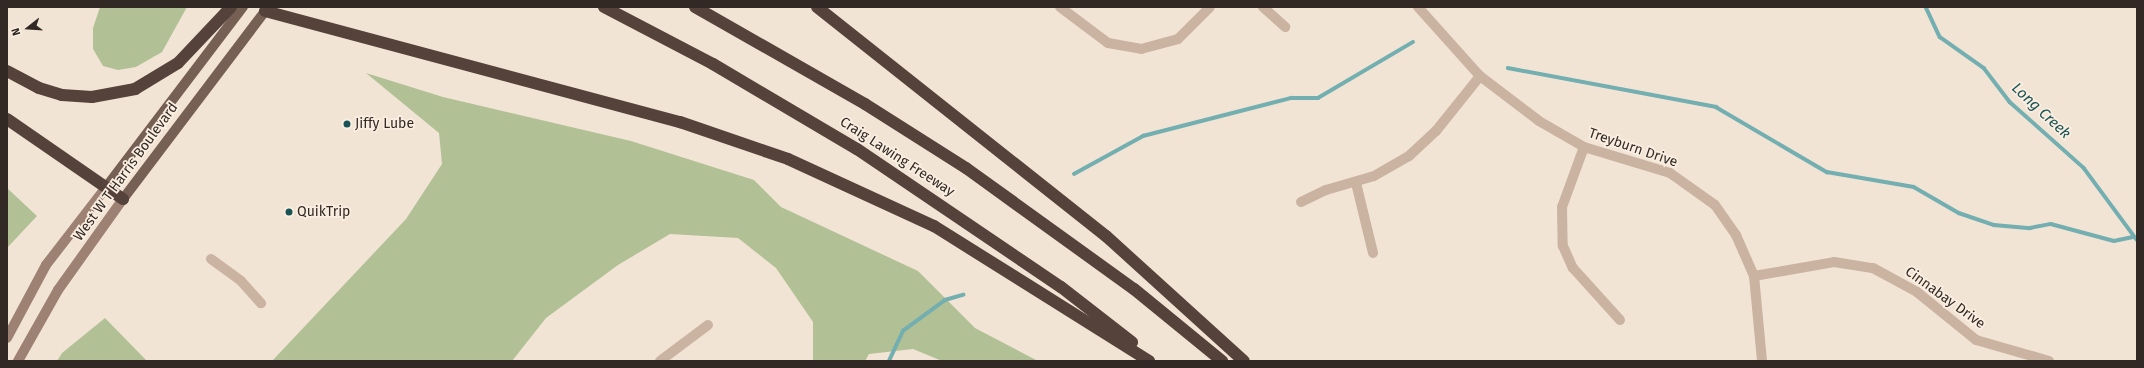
<!DOCTYPE html>
<style>
body{margin:0}
#map{position:relative;width:2144px;height:368px;overflow:hidden;background:#f2e4d5;font-family:"Fira Sans",sans-serif}
div>[style]{position:absolute}
[style*='--x']{left:calc(var(--x)*1px);top:calc(var(--y)*1px);width:calc(var(--w)*1px);rotate:calc(var(--a)*1deg)}
.green>*{inset:0;background:#b2c195}
.stream>*{height:3.5px;margin:-1.75px;padding:0 1.75px;transform-origin:1.75px;border-radius:1.75px;background:#73aeb0}
.street>*{height:10px;margin:-5px;padding:0 5px;transform-origin:5px;border-radius:5px;background:#cab3a1}
.secondary>*{height:10px;margin:-5px;padding:0 5px;transform-origin:5px;border-radius:5px;background:#9d8172}
.primary>*{height:10px;margin:-5px;padding:0 5px;transform-origin:5px;border-radius:5px;background:#765f54}
.highway>*{height:12px;margin:-6px;padding:0 6px;transform-origin:6px;border-radius:6px;background:#55423b}
.dots>*{width:11px;height:11px;translate:-50% -50%;box-sizing:border-box;border:2px solid #faeee1;border-radius:50%}
span{translate:-50% -50%;white-space:nowrap;text-align:center;line-height:1.15;-webkit-text-stroke:3.5px #faeee1;paint-order:stroke}
.poi-label{font-size:14px;color:#332924}
.left{translate:0 -50%;text-align:left}
.street-label{font-size:14px;color:#332924}
.water-label{font-size:15px;color:#185356;font-style:italic}
.frame{position:absolute;inset:0;border:8px solid #332924;pointer-events:none}
.north{position:absolute;left:8px;top:8px;width:40px;height:40px;-webkit-text-stroke:3px #faeee1;paint-order:stroke;rotate:253deg;font-size:11px;font-weight:700;line-height:16px;text-align:center;color:#332924}
.north::after{content:'';display:block;margin:auto;width:14px;height:18px;background:#332924;clip-path:polygon(50% 0,100% 100%,50% 72%,0 100%)}
</style>
<div id="map">
<div class="green">
<i style="clip-path:polygon(100px 7px,187px 7px,162px 52px,136px 67px,118px 70px,103px 66px,93px 49px,93px 28px)"></i>
<i style="clip-path:polygon(366px 73px,443px 97px,631px 141px,754px 180px,781px 207px,918px 271px,975px 328px,1038px 361px,942px 361px,913px 349px,869px 354px,865px 361px,813px 361px,813px 322px,776px 268px,738px 238px,670px 234px,618px 265px,546px 318px,512px 361px,272px 361px,406px 219px,442px 164px,439px 133px)"></i>
<i style="clip-path:polygon(7px 188px,37px 216px,7px 248px)"></i>
<i style="clip-path:polygon(105px 318px,147px 361px,57px 361px,62px 353px)"></i>
</div>
<div class="stream">
<i style="--x:1926;--y:7;--w:33;--a:65"></i>
<i style="--x:1940;--y:37;--w:54;--a:35.2"></i>
<i style="--x:1984;--y:68;--w:43;--a:52.6"></i>
<i style="--x:2010;--y:102;--w:99;--a:41.7"></i>
<i style="--x:2084;--y:168;--w:89;--a:53.6"></i>
<i style="--x:1508;--y:68;--w:212;--a:10.6"></i>
<i style="--x:1716;--y:107;--w:129;--a:30.4"></i>
<i style="--x:1827;--y:172;--w:88;--a:9.8"></i>
<i style="--x:1914;--y:187;--w:52;--a:30"></i>
<i style="--x:1959;--y:213;--w:37;--a:19"></i>
<i style="--x:1994;--y:225;--w:36;--a:5"></i>
<i style="--x:2030;--y:228;--w:21;--a:-11"></i>
<i style="--x:2051;--y:224;--w:65;--a:15.1"></i>
<i style="--x:2114;--y:241;--w:19;--a:-12"></i>
<i style="--x:1074;--y:174;--w:79;--a:-28.8"></i>
<i style="--x:1143;--y:136;--w:153;--a:-14.4"></i>
<i style="--x:1291;--y:98;--w:27;--a:0"></i>
<i style="--x:1318;--y:98;--w:110;--a:-30.5"></i>
<i style="--x:889;--y:361;--w:33;--a:-65"></i>
<i style="--x:903;--y:331;--w:52;--a:-36.4"></i>
<i style="--x:945;--y:300;--w:19;--a:-16"></i>
</div>
<div class="street">
<i style="--x:1060;--y:7;--w:60;--a:36.9"></i>
<i style="--x:1108;--y:43;--w:34;--a:10"></i>
<i style="--x:1141;--y:49;--w:38;--a:-15"></i>
<i style="--x:1178;--y:39;--w:45;--a:-45"></i>
<i style="--x:1263;--y:7;--w:30;--a:42"></i>
<i style="--x:1418;--y:7;--w:93;--a:48.1"></i>
<i style="--x:1480;--y:76;--w:74;--a:37.3"></i>
<i style="--x:1539;--y:121;--w:52;--a:30"></i>
<i style="--x:1584;--y:147;--w:90;--a:16.8"></i>
<i style="--x:1670;--y:173;--w:55;--a:35.4"></i>
<i style="--x:1715;--y:205;--w:37;--a:55"></i>
<i style="--x:1736;--y:235;--w:45;--a:66.3"></i>
<i style="--x:1754;--y:276;--w:85;--a:84.6"></i>
<i style="--x:1584;--y:147;--w:64;--a:110.1"></i>
<i style="--x:1562;--y:207;--w:39;--a:89"></i>
<i style="--x:1563;--y:246;--w:24;--a:66"></i>
<i style="--x:1573;--y:268;--w:70;--a:47.9"></i>
<i style="--x:1356;--y:183;--w:72;--a:76.3"></i>
<i style="--x:1301;--y:202;--w:28;--a:-26"></i>
<i style="--x:1326;--y:190;--w:50;--a:-16.3"></i>
<i style="--x:1374;--y:176;--w:40;--a:-29.7"></i>
<i style="--x:1409;--y:156;--w:37;--a:-43"></i>
<i style="--x:1436;--y:131;--w:70;--a:-51.3"></i>
<i style="--x:211;--y:259;--w:37;--a:36"></i>
<i style="--x:241;--y:281;--w:30;--a:48"></i>
<i style="--x:1754;--y:276;--w:81;--a:-9.9"></i>
<i style="--x:1834;--y:262;--w:39;--a:9"></i>
<i style="--x:1873;--y:268;--w:50;--a:28.6"></i>
<i style="--x:1917;--y:292;--w:76;--a:39.1"></i>
<i style="--x:1976;--y:340;--w:76;--a:16"></i>
<i style="--x:660;--y:361;--w:60;--a:-36.9"></i>
</div>
<div class="secondary">
<i style="--x:7;--y:338;--w:83;--a:-61.9"></i>
<i style="--x:46;--y:265;--w:100;--a:-52.3"></i>
<i style="--x:18;--y:361;--w:81;--a:-60.6"></i>
<i style="--x:58;--y:290;--w:112;--a:-54.5"></i>
</div>
<div class="primary">
<i style="--x:107;--y:186;--w:225;--a:-52.8"></i>
<i style="--x:123;--y:199;--w:241;--a:-52.9"></i>
</div>
<div class="highway">
<i style="--x:604;--y:7;--w:123;--a:27.6"></i>
<i style="--x:713;--y:64;--w:167;--a:30.6"></i>
<i style="--x:857;--y:149;--w:246;--a:34.1"></i>
<i style="--x:1061;--y:287;--w:90;--a:37.8"></i>
<i style="--x:695;--y:7;--w:196;--a:29.7"></i>
<i style="--x:865;--y:104;--w:120;--a:32.4"></i>
<i style="--x:966;--y:168;--w:207;--a:35.8"></i>
<i style="--x:1134;--y:289;--w:114;--a:39.3"></i>
<i style="--x:817;--y:7;--w:369;--a:38.4"></i>
<i style="--x:1106;--y:236;--w:186;--a:42.2"></i>
<i style="--x:265;--y:11;--w:430;--a:15"></i>
<i style="--x:680;--y:122;--w:114;--a:18.9"></i>
<i style="--x:788;--y:159;--w:161;--a:24.7"></i>
<i style="--x:934;--y:226;--w:254;--a:32.1"></i>
<i style="--x:7;--y:71;--w:36;--a:28"></i>
<i style="--x:39;--y:88;--w:24;--a:17"></i>
<i style="--x:62;--y:95;--w:30;--a:4"></i>
<i style="--x:92;--y:97;--w:44;--a:-10.5"></i>
<i style="--x:135;--y:89;--w:50;--a:-31.2"></i>
<i style="--x:178;--y:63;--w:77;--a:-46.6"></i>
<i style="--x:7;--y:119;--w:141;--a:34.6"></i>
</div>
<div class="dots">
<i style="left:347px;top:124px;background:#185356"></i>
<i style="left:289px;top:212px;background:#185356"></i>
</div>
<div class="poi-label">
<span class="left" style="left:355px;top:124px">Jiffy Lube</span>
<span class="left" style="left:297px;top:212px">QuikTrip</span>
</div>
<div class="street-label">
<span style="left:1633px;top:148px;rotate:19deg">Treyburn Drive</span>
<span style="left:897px;top:157px;rotate:33deg">Craig Lawing Freeway</span>
<span style="left:126px;top:172px;rotate:-54deg">West W T Harris Boulevard</span>
<span style="left:1945px;top:298px;rotate:36deg">Cinnabay Drive</span>
</div>
<div class="water-label">
<span style="left:2041px;top:111px;rotate:43deg">Long Creek</span>
</div>
<div class="frame"></div>
<div class="north">N</div>
</div>
